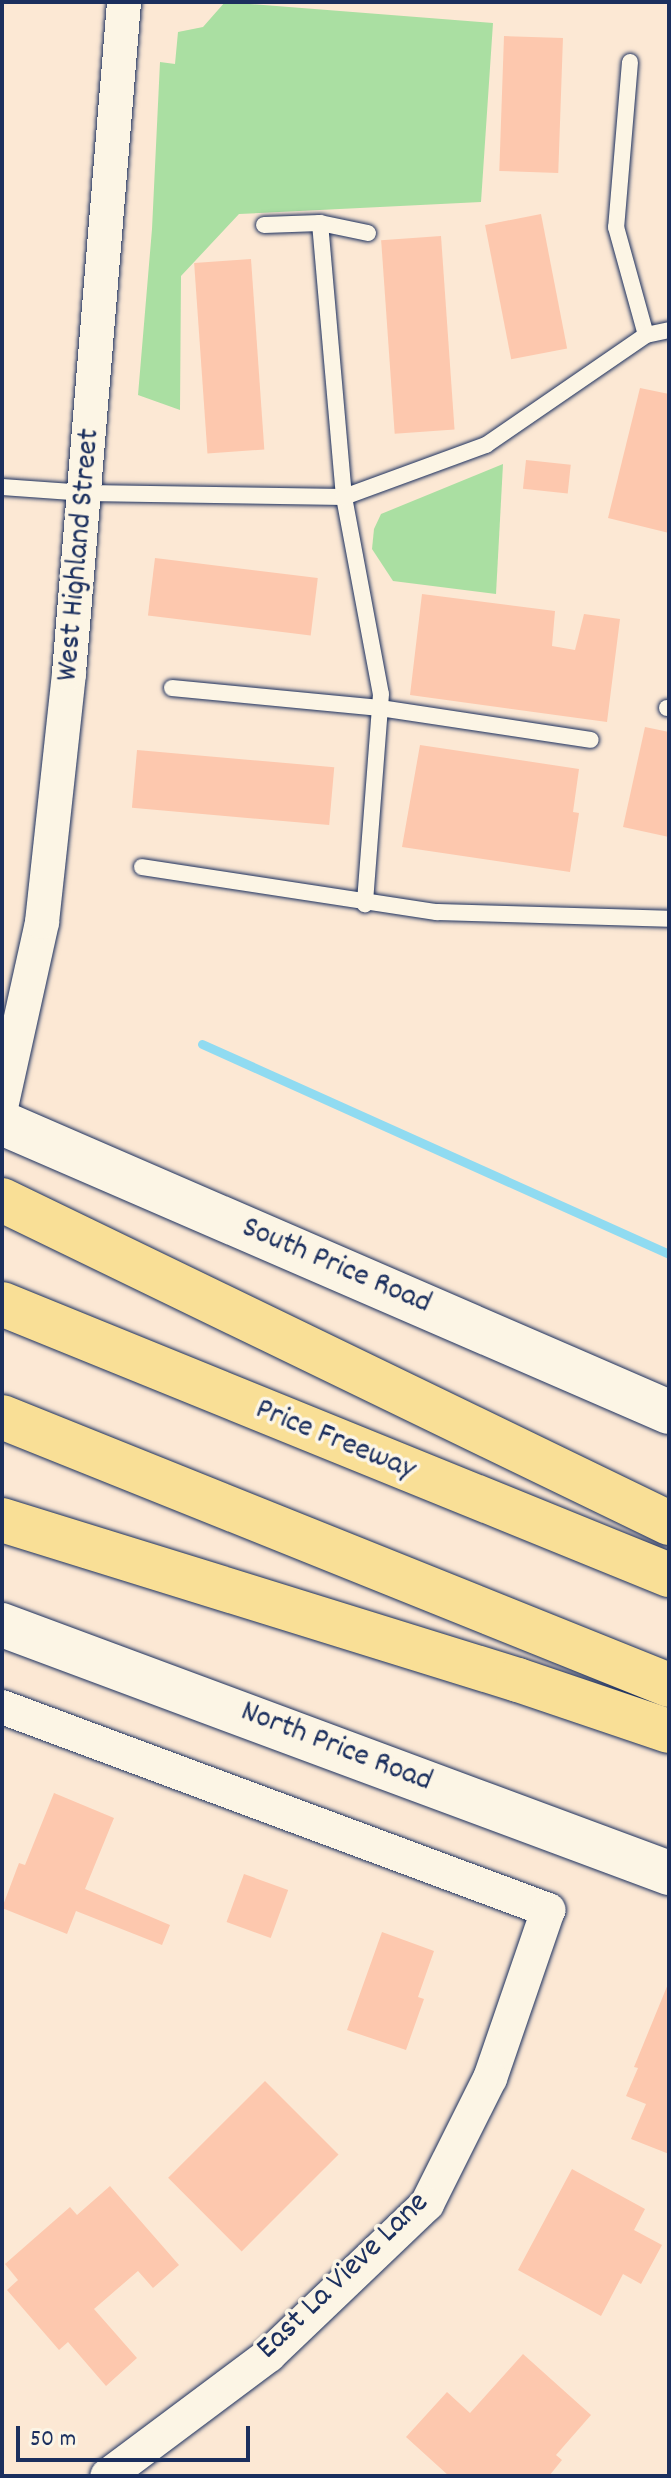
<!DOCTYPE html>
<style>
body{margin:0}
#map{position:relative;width:671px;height:2478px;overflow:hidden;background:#fce8d4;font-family:Dekko,sans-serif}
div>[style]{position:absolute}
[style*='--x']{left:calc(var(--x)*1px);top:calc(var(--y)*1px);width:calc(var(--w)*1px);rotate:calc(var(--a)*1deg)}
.green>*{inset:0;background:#aadfa2}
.stream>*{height:9px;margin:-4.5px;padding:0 4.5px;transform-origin:4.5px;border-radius:4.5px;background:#90dbf1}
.building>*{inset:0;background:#fdc8ae;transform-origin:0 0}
.roads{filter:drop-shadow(0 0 2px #1b2f5e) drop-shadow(0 0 2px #1b2f5e)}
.lane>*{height:16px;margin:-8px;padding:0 8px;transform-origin:8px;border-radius:8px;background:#fcf5e5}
.street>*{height:34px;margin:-17px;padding:0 17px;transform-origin:17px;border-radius:17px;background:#fcf5e5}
.secondary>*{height:44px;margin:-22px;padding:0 22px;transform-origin:22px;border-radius:22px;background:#fcf5e5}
.highway>*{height:44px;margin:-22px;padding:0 22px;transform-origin:22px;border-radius:22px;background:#f9df96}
span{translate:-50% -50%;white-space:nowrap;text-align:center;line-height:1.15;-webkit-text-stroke:7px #fcf5e5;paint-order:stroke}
.street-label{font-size:32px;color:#1b2f5e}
.frame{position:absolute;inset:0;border:4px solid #1b2f5e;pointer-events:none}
.scale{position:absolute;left:16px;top:2426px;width:234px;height:36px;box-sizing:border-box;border:4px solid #1b2f5e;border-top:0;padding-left:10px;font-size:24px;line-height:28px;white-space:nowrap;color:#1b2f5e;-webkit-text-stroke:6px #fcf5e5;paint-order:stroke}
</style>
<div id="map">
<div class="green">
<i style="clip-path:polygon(225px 2px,493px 23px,481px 202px,239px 214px,181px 276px,180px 410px,138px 395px,152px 229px,160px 62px,175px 64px,178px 32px,203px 27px)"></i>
<i style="clip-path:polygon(503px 464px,496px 594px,393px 581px,372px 549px,374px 529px,381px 514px)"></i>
</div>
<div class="stream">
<i style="--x:202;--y:1044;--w:512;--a:24.21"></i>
</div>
<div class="building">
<i style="left:504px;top:36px;width:59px;height:135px;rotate:2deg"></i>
<i style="left:541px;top:214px;width:137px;height:57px;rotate:79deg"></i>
<i style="left:441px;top:236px;width:194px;height:60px;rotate:86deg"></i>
<i style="left:251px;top:259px;width:191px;height:57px;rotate:86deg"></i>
<i style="clip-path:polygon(640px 388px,669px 394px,669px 533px,608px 518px)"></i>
<i style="left:526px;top:460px;width:45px;height:29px;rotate:6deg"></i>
<i style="left:155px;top:558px;width:164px;height:58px;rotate:7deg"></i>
<i style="clip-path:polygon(422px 594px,555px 611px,552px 646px,575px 650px,584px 614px,620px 619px,607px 722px,410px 695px)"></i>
<i style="clip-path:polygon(645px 727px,669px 732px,669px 837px,623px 827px)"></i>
<i style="clip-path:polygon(420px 745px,579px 769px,573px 812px,579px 813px,570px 872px,402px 847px)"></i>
<i style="left:137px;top:750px;width:198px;height:58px;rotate:5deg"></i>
<i style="clip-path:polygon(54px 1793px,114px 1818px,85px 1889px,170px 1925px,162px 1945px,76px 1911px,67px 1934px,2px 1908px,19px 1863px,25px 1865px)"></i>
<i style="left:244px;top:1874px;width:47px;height:51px;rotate:20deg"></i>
<i style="clip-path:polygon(382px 1932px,434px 1951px,418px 1997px,424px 1999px,406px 2050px,347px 2030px)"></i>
<i style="clip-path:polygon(668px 1984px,669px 1984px,669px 2154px,631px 2139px,646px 2104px,626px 2096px,638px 2068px,634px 2067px)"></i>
<i style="left:265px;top:2081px;width:104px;height:137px;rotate:45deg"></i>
<i style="clip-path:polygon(572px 2169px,645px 2209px,634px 2230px,662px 2245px,641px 2284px,623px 2274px,601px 2316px,518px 2270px)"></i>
<i style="clip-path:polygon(110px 2186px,179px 2265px,153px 2288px,138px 2271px,94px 2309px,137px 2358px,106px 2386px,68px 2342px,59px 2350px,7px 2290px,18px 2280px,5px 2264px,70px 2207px,77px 2215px)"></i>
<i style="clip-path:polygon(523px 2354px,591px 2415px,556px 2455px,562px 2460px,549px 2476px,449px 2476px,406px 2437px,447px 2392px,470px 2413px)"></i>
</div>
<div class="roads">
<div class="lane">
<i style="--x:630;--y:62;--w:166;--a:94.8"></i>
<i style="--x:616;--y:227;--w:112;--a:74.5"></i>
<i style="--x:320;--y:223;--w:275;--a:85"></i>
<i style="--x:344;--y:497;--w:200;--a:79.4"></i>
<i style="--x:381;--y:694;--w:211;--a:94.4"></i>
<i style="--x:264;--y:225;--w:56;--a:-2"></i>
<i style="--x:320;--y:223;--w:49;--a:11.8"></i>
<i style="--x:2;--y:487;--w:84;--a:4.1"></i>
<i style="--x:86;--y:493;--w:258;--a:0.9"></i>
<i style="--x:344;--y:497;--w:151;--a:-20.1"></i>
<i style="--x:486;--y:445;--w:194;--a:-34.5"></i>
<i style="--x:646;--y:335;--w:24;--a:-12"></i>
<i style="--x:172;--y:688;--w:209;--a:5.5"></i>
<i style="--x:380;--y:708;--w:213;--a:8.6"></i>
<i style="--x:667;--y:708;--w:2;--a:0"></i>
<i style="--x:142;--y:867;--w:298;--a:8.7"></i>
<i style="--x:437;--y:912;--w:232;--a:1.7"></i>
</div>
<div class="street">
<i style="--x:2;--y:1103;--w:185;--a:-77.5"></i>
<i style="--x:42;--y:922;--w:250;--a:-83.8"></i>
<i style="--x:69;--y:673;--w:673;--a:-85.31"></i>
<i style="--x:2;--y:1707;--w:583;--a:20.39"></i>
<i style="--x:548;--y:1910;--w:178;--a:109"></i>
<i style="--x:490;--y:2078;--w:141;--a:116.6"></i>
<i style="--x:427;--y:2204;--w:219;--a:136.3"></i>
<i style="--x:269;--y:2355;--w:202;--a:143.2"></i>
</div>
<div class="secondary">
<i style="--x:2;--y:1123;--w:727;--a:23.43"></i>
<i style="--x:2;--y:1625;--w:712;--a:20.4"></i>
</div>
<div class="highway">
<i style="--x:2;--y:1200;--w:741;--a:25.84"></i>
<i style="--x:2;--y:1304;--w:720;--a:22.11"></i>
<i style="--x:2;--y:1417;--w:719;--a:21.89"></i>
<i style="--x:2;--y:1520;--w:540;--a:17.23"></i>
<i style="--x:518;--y:1680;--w:159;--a:18.7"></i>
</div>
</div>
<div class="street-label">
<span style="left:80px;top:555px;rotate:-85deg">West Highland Street</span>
<span style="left:336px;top:1267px;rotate:23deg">South Price Road</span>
<span style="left:335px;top:1441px;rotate:22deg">Price Freeway</span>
<span style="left:336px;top:1748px;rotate:21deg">North Price Road</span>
<span style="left:344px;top:2277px;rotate:-44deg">East La Vieve Lane</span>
</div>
<div class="frame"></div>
<div class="scale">50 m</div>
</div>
